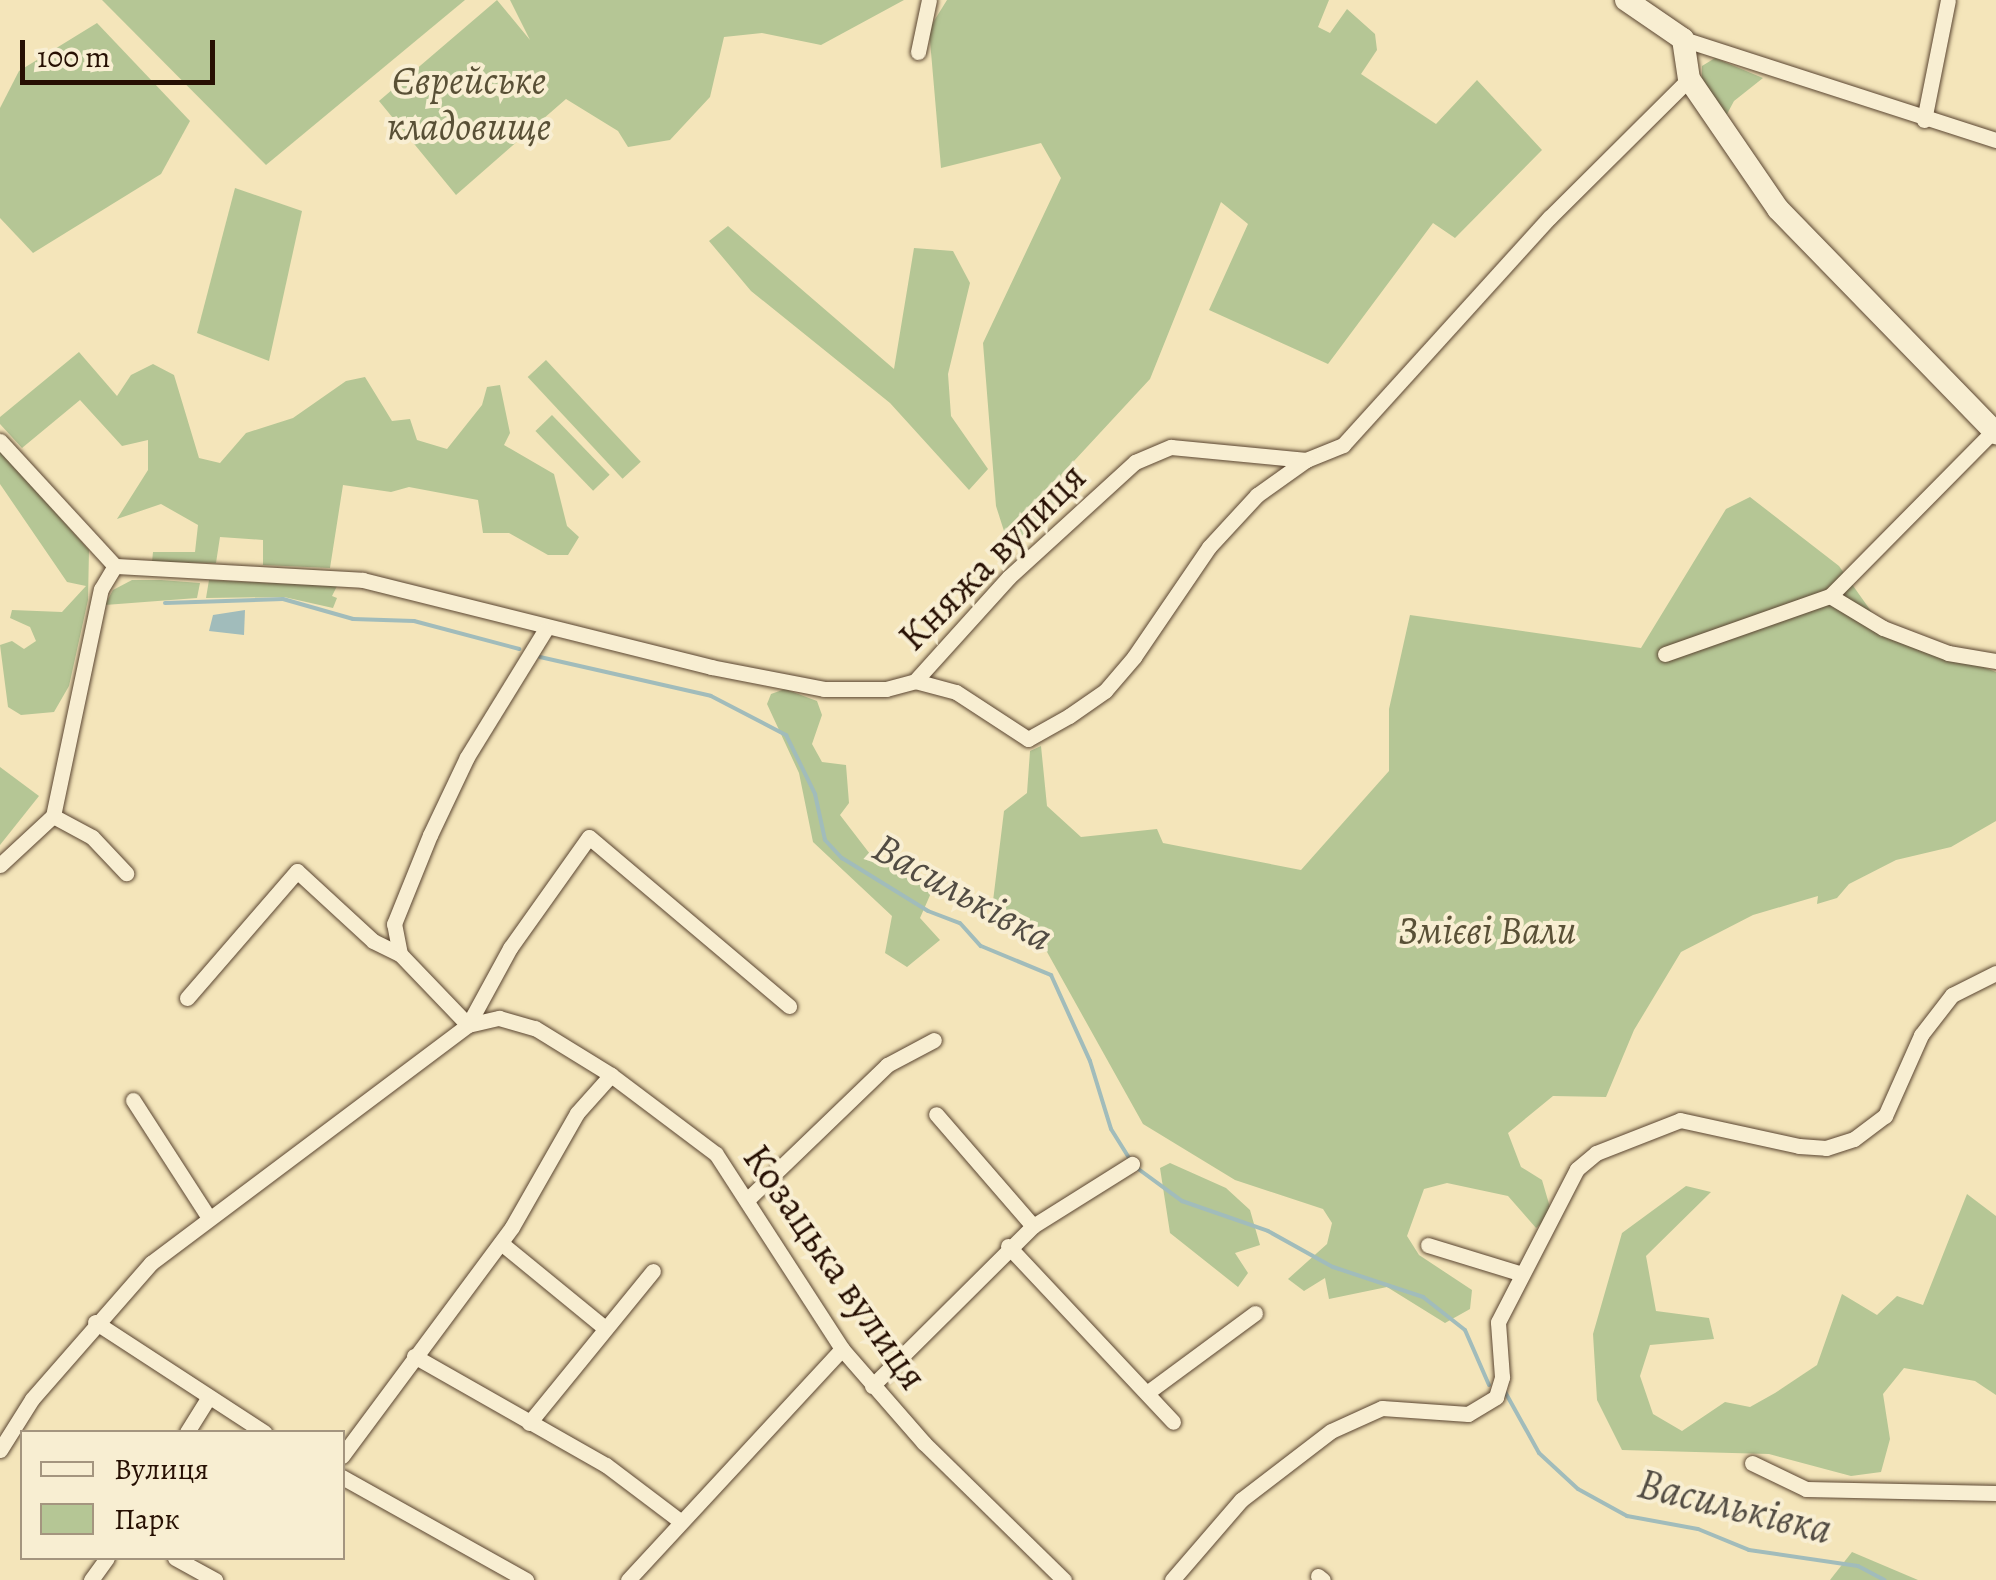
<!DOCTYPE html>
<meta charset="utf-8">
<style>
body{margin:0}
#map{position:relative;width:1996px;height:1580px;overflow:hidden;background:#f4e5ba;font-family:Alegreya,serif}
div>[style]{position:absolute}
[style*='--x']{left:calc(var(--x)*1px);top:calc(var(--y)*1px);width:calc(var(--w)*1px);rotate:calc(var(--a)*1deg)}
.green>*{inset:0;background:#b5c695;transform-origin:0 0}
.water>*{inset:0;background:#a1bcbb}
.stream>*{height:4px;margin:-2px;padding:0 2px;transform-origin:2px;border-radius:2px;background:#a1bcbb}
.roads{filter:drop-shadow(0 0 2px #5a4531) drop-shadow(0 0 2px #5a4531)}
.minor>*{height:15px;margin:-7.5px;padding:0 7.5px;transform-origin:7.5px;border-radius:7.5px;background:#f8eed2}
.secondary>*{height:22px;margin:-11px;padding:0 11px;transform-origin:11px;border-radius:11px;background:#f8eed2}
span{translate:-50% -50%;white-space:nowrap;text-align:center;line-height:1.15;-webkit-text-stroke:8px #f8eed2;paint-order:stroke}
.park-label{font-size:40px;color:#595036;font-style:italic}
.street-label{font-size:40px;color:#271003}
.water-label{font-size:42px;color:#524c43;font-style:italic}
.legend{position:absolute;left:20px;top:1430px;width:325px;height:130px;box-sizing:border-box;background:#f8eed2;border:2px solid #a4957f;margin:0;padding:12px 18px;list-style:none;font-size:30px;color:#271003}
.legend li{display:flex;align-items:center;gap:20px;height:50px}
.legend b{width:50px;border:2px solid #a4957f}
.scale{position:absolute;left:20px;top:40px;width:195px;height:45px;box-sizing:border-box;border:5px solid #271003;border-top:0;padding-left:12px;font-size:30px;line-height:35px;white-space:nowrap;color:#271003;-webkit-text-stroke:8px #f8eed2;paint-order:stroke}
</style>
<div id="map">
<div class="green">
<i style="clip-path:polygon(102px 0,465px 0,266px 165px)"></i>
<i style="clip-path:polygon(497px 0,530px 40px,510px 0,904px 0,821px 45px,762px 33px,724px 37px,710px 97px,670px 140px,628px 147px,618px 131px,566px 99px,456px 195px,379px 101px)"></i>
<i style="clip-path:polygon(947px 0,1329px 0,1318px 27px,1330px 33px,1347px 9px,1375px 34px,1377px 50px,1361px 74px,1436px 124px,1477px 80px,1542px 150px,1455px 238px,1433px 223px,1328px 364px,1209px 310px,1248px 224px,1221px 202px,1150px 379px,1061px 475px,1070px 493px,1011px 553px,996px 506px,983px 343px,1061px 178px,1041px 143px,941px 168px,929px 29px)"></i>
<i style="clip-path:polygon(97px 23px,190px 121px,161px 174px,33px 253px,0 218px,0 108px,19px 71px)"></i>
<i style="clip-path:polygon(1715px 58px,1763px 78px,1734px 101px,1726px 116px,1702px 78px,1702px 66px)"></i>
<i style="clip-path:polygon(235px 188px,302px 211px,269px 361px,197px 333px)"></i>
<i style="clip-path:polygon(728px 226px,894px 369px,914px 248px,953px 251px,970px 283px,948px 374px,951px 416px,988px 469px,969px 490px,890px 403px,751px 291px,709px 241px)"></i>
<i style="clip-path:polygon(79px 352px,117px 396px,131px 375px,153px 364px,174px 375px,199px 458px,220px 463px,246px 433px,293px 418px,346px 381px,365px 377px,392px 421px,410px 419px,417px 440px,447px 449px,482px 405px,487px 387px,500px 385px,510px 433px,504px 445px,554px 474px,567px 526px,579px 537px,568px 555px,548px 555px,509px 533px,483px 533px,478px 500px,409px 487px,391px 492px,343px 485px,330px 568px,263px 565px,263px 540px,220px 537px,216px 563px,152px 562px,153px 552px,195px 552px,198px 525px,161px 504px,117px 519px,148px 470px,148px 440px,122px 446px,80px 400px,22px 448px,0 424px,0 417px)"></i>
<i style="left:546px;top:360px;width:139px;height:25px;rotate:47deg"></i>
<i style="left:552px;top:415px;width:83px;height:23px;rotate:46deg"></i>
<i style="clip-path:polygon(0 451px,89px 550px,88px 600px,69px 686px,54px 712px,21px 715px,8px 707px,0 645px,12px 641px,24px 649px,36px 641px,30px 627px,10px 618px,12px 610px,62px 612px,86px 586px,67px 582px,0 484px)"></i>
<i style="clip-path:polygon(1750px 497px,1839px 566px,1883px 628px,1996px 672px,1996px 821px,1951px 847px,1896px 860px,1849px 884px,1837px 898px,1817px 904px,1818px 896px,1753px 915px,1681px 952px,1634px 1030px,1606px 1097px,1553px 1096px,1508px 1133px,1521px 1167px,1542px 1180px,1552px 1214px,1536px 1228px,1508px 1196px,1447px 1183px,1424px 1189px,1407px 1236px,1419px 1255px,1472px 1290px,1470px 1309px,1445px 1323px,1387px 1287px,1329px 1299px,1325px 1278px,1304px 1291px,1288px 1279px,1327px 1244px,1332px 1223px,1323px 1209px,1235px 1180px,1143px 1124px,1037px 934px,993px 901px,1004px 811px,1027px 793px,1030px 751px,1041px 746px,1047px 806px,1081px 837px,1157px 829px,1163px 843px,1301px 870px,1389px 771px,1389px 709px,1410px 615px,1641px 648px,1726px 509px)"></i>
<i style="clip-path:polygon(132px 580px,161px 580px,200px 583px,197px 598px,105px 605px,113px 590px)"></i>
<i style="clip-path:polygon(209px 580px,337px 586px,332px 596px,337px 598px,333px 608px,284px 597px,206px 598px)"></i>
<i style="clip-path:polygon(785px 689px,817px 701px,822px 715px,812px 744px,822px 762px,846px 765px,849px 803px,840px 815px,870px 854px,924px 879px,931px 893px,920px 918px,940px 940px,907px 967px,885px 953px,892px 916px,813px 842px,799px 773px,767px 704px,771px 694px)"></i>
<i style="clip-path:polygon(0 767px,39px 796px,0 845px)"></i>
<i style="clip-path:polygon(1170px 1163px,1226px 1188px,1250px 1210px,1260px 1245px,1235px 1253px,1248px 1273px,1238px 1287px,1170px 1233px,1160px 1168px)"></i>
<i style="clip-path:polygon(1686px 1186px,1711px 1192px,1646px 1256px,1656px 1311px,1709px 1318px,1714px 1339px,1650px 1345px,1640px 1376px,1653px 1414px,1682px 1431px,1725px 1402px,1750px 1407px,1775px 1393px,1817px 1365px,1842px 1294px,1877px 1315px,1897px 1296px,1923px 1305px,1967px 1194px,1996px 1216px,1996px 1395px,1975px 1381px,1904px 1368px,1883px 1394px,1890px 1439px,1881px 1472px,1851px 1476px,1769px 1454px,1622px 1450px,1597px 1400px,1593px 1334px,1622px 1233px)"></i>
<i style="clip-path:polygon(1852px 1552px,1918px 1580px,1830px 1580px)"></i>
</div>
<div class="water">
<i style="clip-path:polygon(245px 610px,244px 635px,209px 631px,213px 615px)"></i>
</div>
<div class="stream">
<i style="--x:165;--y:603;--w:118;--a:-1.9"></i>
<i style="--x:283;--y:599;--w:73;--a:15.9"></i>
<i style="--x:353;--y:619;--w:61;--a:1.9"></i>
<i style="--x:414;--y:621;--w:109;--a:14.9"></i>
<i style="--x:540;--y:657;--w:175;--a:12.8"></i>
<i style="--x:711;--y:696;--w:85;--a:27.5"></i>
<i style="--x:786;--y:735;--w:66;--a:63.8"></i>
<i style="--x:815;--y:794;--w:47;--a:77.7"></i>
<i style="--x:825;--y:840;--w:25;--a:47"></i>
<i style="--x:842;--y:858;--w:101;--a:31.6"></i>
<i style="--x:928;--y:911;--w:34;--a:21"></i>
<i style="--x:960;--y:923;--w:31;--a:48"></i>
<i style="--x:981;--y:946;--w:76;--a:22.5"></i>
<i style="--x:1051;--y:975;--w:94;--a:65.6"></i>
<i style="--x:1090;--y:1061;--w:71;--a:72.8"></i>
<i style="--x:1111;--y:1129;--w:38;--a:58"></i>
<i style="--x:1137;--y:1168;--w:56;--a:36.3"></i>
<i style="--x:1182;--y:1201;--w:91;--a:19.2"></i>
<i style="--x:1268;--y:1231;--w:74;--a:29"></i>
<i style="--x:1333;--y:1267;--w:95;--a:18.4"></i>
<i style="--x:1423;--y:1297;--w:53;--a:38.2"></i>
<i style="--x:1465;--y:1330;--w:60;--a:66.4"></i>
<i style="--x:1504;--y:1390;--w:72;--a:60.9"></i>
<i style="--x:1539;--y:1453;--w:53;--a:42.7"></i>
<i style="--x:1578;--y:1489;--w:56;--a:28.9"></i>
<i style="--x:1627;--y:1516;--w:72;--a:10.4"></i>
<i style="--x:1698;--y:1529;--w:55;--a:22.4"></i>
<i style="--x:1749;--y:1550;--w:110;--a:8.4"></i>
<i style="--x:1858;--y:1566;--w:30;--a:28"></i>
</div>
<div class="roads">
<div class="minor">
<i style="--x:1683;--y:39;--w:329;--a:17.9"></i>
<i style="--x:918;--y:52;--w:53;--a:-78.1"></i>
<i style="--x:1924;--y:120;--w:122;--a:-78.7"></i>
<i style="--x:0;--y:441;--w:170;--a:47.4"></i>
<i style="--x:115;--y:566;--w:248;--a:3.2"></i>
<i style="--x:363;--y:580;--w:359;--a:14"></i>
<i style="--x:711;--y:667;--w:115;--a:11"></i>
<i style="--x:824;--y:689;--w:62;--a:0"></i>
<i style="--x:886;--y:689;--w:30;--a:-15"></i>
<i style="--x:915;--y:681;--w:140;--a:-47.9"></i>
<i style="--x:1009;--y:577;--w:171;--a:-42.4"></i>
<i style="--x:1135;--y:462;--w:39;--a:-23"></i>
<i style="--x:1171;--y:447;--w:136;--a:5.5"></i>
<i style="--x:1306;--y:460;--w:40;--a:-22"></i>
<i style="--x:1343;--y:445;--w:307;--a:-47.8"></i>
<i style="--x:1549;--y:218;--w:197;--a:-44.8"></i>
<i style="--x:1830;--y:596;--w:232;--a:-45.3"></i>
<i style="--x:1665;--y:654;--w:175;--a:-19.4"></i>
<i style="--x:1830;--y:596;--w:62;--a:31.1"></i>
<i style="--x:1883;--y:628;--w:70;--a:21"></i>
<i style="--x:1948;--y:653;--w:49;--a:9.5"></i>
<i style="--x:915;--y:681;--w:42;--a:15"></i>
<i style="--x:956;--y:692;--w:86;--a:33.1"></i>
<i style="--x:1028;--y:739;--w:47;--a:-29.3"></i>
<i style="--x:1069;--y:716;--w:44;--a:-34.8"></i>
<i style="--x:1105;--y:691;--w:45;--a:-49.5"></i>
<i style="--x:1134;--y:657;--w:133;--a:-55.7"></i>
<i style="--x:1209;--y:547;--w:71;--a:-47.3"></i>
<i style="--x:1257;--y:495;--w:60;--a:-35.5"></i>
<i style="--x:53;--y:816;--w:232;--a:-78.1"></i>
<i style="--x:101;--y:589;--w:27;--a:-59"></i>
<i style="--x:0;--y:865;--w:72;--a:-42.8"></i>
<i style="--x:53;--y:816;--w:44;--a:28.3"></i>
<i style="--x:92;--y:837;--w:50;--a:46.6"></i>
<i style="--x:400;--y:954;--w:31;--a:-101"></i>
<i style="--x:394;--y:924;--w:96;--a:-68"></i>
<i style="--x:430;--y:835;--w:86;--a:-64.6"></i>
<i style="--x:467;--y:757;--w:149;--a:-58.4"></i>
<i style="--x:187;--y:998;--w:168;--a:-49.1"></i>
<i style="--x:297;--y:871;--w:103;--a:42.6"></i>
<i style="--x:373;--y:941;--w:30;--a:26"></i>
<i style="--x:400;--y:954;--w:98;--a:46.2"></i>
<i style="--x:468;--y:1025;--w:88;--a:-61.4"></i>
<i style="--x:510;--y:948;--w:136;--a:-54.6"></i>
<i style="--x:589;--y:837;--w:262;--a:40.2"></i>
<i style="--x:133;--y:1100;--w:140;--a:57.2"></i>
<i style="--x:749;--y:1198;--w:192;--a:-43.9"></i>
<i style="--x:887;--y:1065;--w:53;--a:-28"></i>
<i style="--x:1033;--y:1226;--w:117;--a:-32.1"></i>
<i style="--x:501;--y:1243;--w:134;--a:39.3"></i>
<i style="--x:1428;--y:1245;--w:95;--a:17.1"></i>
<i style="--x:1008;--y:1246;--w:241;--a:46.8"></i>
<i style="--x:95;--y:1322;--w:202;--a:33.1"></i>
<i style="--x:414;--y:1356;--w:221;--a:29.6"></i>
<i style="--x:606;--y:1465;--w:93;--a:37.1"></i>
<i style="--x:872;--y:1386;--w:227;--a:-44.8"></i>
<i style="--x:1033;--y:1226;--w:148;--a:-130.9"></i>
<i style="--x:1148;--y:1392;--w:133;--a:-36.4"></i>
<i style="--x:529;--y:1423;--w:196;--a:-50.8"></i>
<i style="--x:187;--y:1432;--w:40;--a:-58"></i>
<i style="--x:0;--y:1450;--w:60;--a:-57.9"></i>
<i style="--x:32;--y:1399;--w:181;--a:-48.8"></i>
<i style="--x:151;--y:1263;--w:396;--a:-36.9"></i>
<i style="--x:468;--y:1025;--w:32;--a:-13"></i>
<i style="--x:499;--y:1018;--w:37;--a:16"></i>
<i style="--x:535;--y:1028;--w:89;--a:31.7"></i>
<i style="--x:611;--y:1075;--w:131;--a:37"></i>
<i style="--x:716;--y:1154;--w:232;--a:57.1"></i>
<i style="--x:842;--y:1349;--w:125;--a:48.9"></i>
<i style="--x:924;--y:1443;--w:196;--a:44.4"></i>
<i style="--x:342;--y:1456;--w:285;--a:-53.4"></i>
<i style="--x:512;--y:1227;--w:131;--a:-60.3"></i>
<i style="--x:577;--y:1113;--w:51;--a:-48.2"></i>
<i style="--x:1752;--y:1463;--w:60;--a:25.7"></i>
<i style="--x:1806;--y:1489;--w:190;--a:1.2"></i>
<i style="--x:342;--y:1477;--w:211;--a:29.2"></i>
<i style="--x:175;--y:1558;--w:46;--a:28.8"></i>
<i style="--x:1318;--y:1576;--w:6;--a:39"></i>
<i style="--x:91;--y:1580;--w:27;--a:-54"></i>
<i style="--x:628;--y:1580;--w:315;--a:-47.2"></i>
<i style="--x:1172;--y:1580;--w:106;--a:-49.2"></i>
<i style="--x:1241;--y:1500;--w:113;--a:-37.5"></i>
<i style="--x:1331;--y:1431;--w:56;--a:-24.3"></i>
<i style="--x:1382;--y:1408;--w:86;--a:4"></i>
<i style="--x:1468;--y:1414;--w:33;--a:-31"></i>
<i style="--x:1496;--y:1397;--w:21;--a:-73"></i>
<i style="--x:1502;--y:1377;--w:55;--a:-94.2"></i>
<i style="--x:1498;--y:1322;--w:172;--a:-62.7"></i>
<i style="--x:1577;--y:1169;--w:25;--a:-40"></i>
<i style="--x:1596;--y:1153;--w:90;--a:-21.4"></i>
<i style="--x:1680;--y:1120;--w:122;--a:12.3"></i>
<i style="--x:1799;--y:1146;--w:27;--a:4"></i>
<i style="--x:1826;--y:1148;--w:29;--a:-18"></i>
<i style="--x:1854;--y:1139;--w:39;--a:-37"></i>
<i style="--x:1885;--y:1116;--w:89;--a:-66"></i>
<i style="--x:1921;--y:1035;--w:51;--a:-52.2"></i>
<i style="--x:1952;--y:995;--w:49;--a:-26.6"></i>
</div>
<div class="secondary">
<i style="--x:1626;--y:0;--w:69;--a:34.4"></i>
<i style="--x:1683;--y:39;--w:40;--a:81.5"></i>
<i style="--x:1689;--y:79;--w:158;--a:55.6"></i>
<i style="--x:1778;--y:209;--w:313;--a:45.8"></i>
</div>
</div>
<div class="park-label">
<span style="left:469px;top:104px">Єврейське<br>кладовище</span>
<span style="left:1487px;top:931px">Змієві Вали</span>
</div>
<div class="street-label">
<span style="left:992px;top:557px;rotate:-45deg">Княжа вулиця</span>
<span style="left:835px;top:1267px;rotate:55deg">Козацька вулиця</span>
</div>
<div class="water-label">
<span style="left:963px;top:892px;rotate:29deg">Васильківка</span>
<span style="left:1735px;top:1506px;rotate:14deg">Васильківка</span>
</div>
<ul class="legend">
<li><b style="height:12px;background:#f8eed2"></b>Вулиця</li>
<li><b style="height:28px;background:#b5c695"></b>Парк</li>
</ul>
<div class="scale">100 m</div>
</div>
